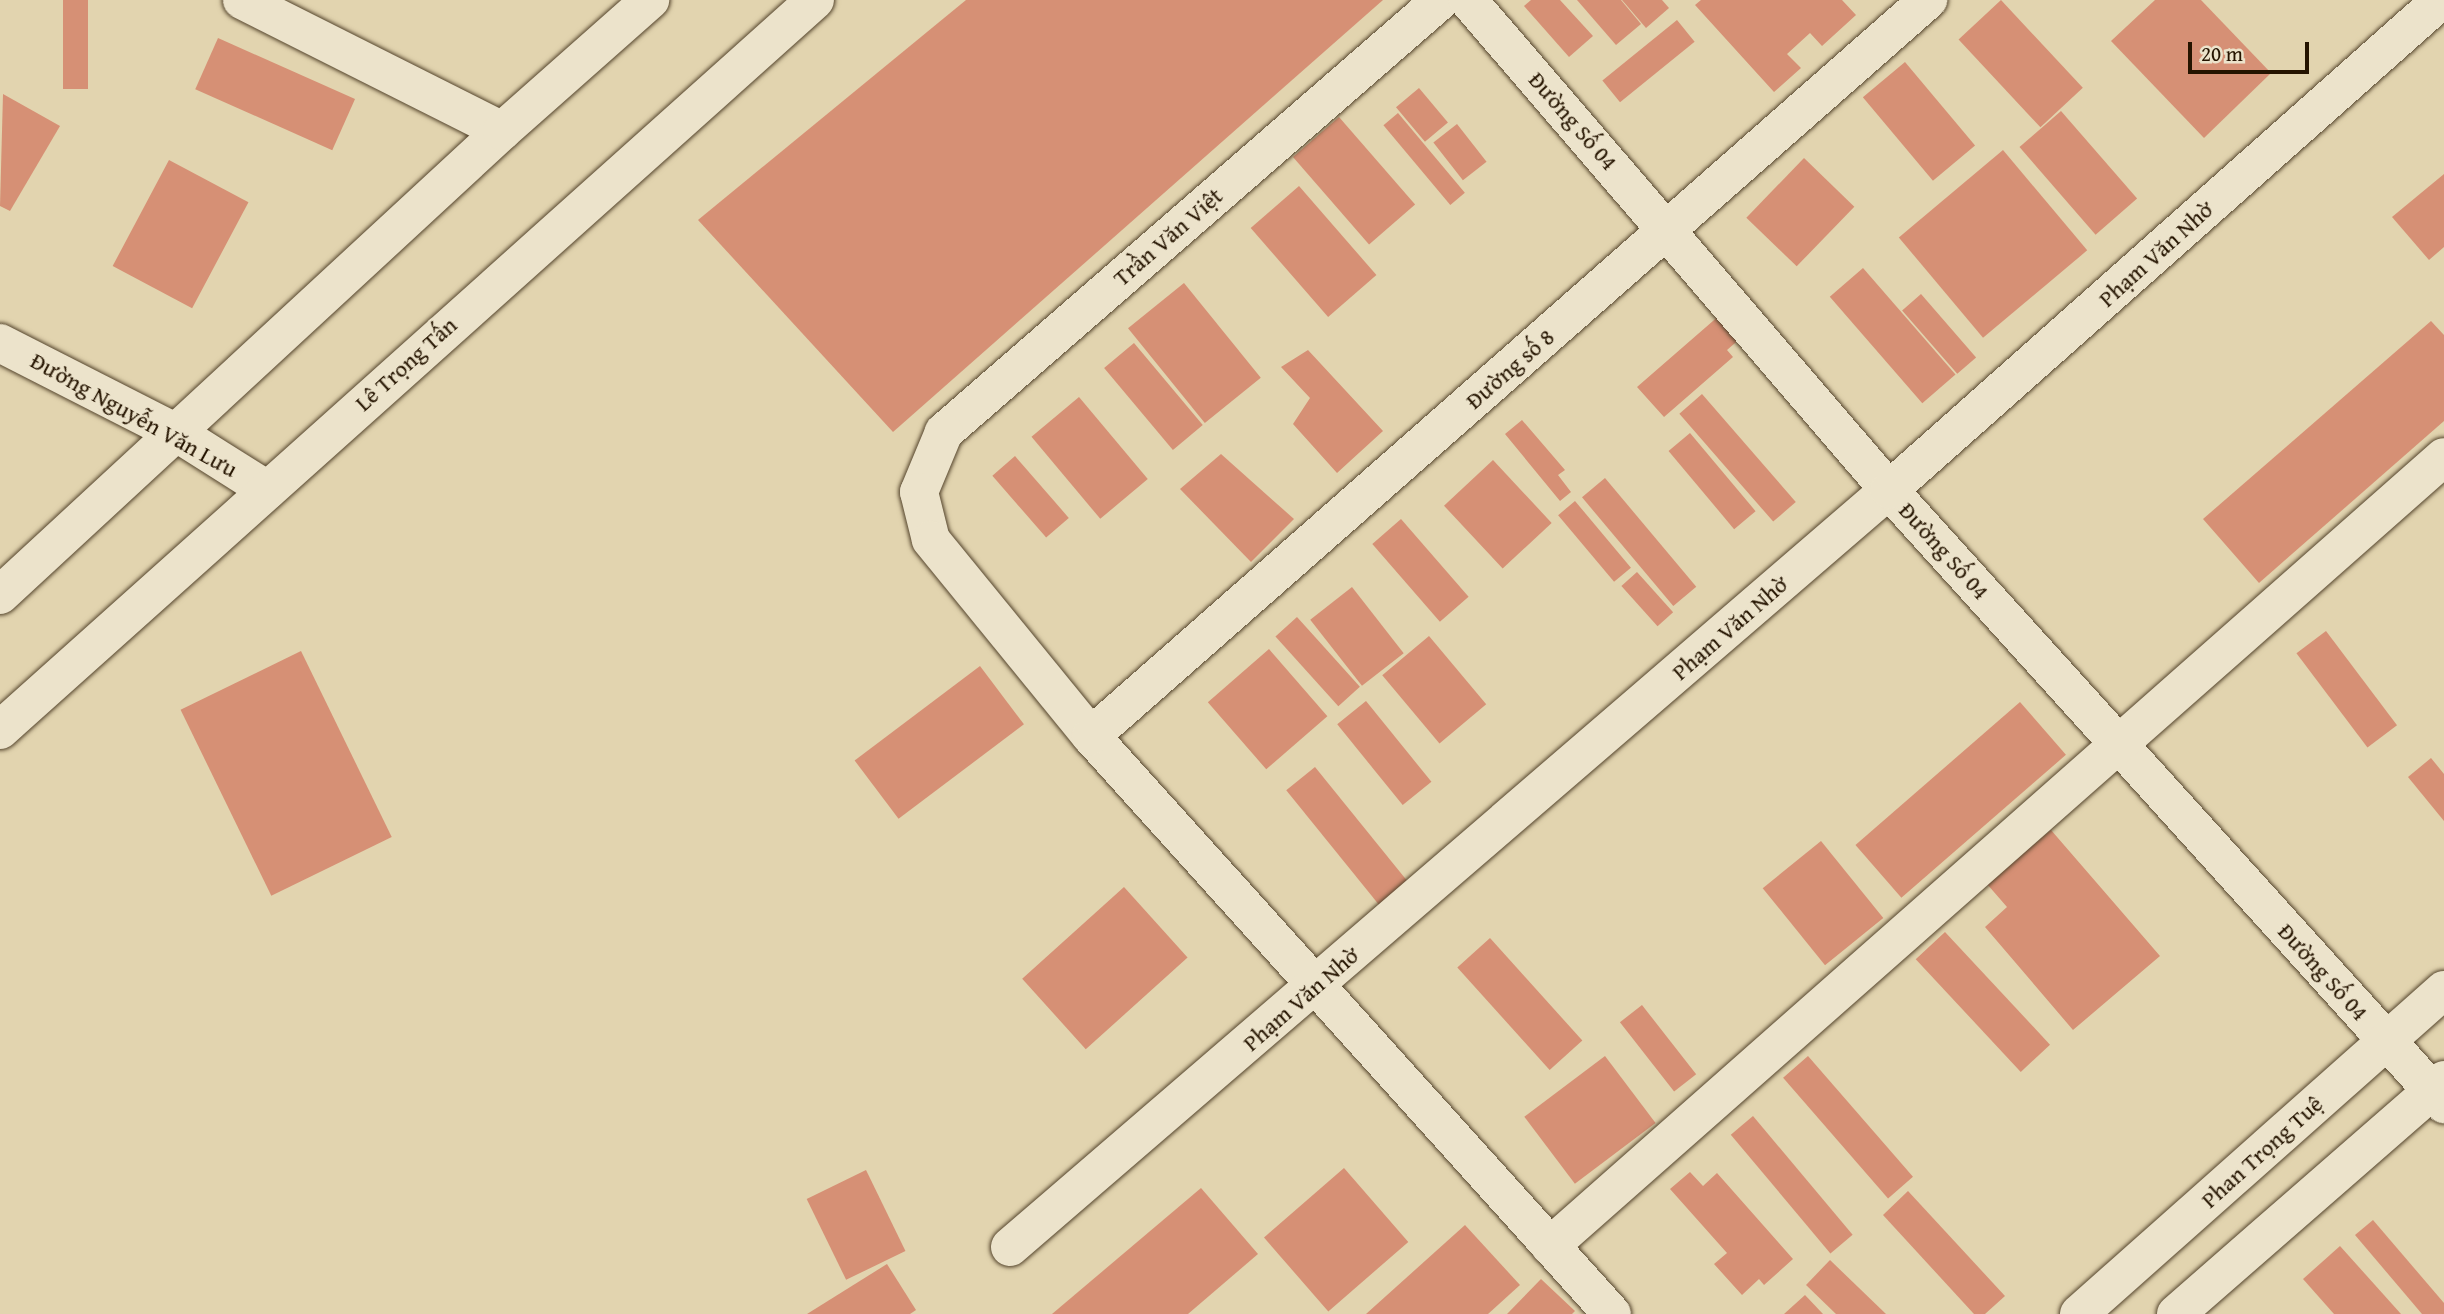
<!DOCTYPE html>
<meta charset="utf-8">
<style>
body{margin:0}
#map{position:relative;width:2444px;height:1314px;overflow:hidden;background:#e2d4af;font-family:"Gentium Book Plus",serif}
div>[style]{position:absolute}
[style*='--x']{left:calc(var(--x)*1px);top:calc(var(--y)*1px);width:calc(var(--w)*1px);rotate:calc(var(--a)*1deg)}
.building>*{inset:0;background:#d69075;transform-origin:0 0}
.roads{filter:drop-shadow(0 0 2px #54442c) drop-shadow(0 0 2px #54442c)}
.street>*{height:38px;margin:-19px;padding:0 19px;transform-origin:19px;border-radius:19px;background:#ece3cb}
.secondary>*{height:38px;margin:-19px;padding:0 19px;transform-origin:19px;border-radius:19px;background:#ece3cb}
span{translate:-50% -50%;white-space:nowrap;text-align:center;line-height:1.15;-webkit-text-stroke:5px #ece3cb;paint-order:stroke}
.street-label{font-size:23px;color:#251400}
.scale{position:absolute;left:2188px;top:42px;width:121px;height:32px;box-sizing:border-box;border:4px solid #251400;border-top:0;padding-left:9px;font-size:21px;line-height:24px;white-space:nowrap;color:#251400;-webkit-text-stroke:5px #ece3cb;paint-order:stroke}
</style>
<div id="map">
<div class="building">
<i style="left:63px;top:0;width:25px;height:89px"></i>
<i style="clip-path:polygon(966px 0,1383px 0,893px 432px,698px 220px)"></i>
<i style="clip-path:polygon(1531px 0,1560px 0,1593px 36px,1569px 57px,1524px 6px)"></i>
<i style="clip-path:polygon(1577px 0,1621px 0,1641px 24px,1616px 45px)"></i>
<i style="clip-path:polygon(1622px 0,1662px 0,1669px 8px,1646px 28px)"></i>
<i style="clip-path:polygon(1701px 0,1842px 0,1856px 15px,1822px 46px,1810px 33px,1787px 54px,1801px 68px,1774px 92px,1695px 5px)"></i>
<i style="left:2001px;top:0;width:120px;height:58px;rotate:47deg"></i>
<i style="clip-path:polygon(2155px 0,2201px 0,2271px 73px,2204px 138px,2111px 41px)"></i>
<i style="left:1677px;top:20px;width:28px;height:96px;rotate:51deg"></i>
<i style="left:218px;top:38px;width:150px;height:56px;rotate:24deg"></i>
<i style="left:1905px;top:62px;width:109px;height:55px;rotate:50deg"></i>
<i style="left:1419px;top:88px;width:45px;height:30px;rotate:50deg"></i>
<i style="clip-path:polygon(3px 94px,60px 126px,10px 211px,0 206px)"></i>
<i style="left:2061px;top:111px;width:116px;height:55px;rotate:49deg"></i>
<i style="left:1398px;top:113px;width:104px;height:19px;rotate:50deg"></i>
<i style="left:1339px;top:117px;width:116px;height:61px;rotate:49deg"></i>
<i style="left:1457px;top:124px;width:48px;height:30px;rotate:52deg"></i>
<i style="left:2003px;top:150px;width:131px;height:136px;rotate:50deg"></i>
<i style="left:1804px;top:158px;width:70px;height:83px;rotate:44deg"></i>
<i style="left:169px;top:160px;width:90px;height:120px;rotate:28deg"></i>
<i style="clip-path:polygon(2444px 174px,2444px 247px,2429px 260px,2392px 217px)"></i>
<i style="left:1299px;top:186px;width:118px;height:64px;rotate:49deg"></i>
<i style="left:1863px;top:268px;width:141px;height:44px;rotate:49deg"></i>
<i style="left:1184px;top:283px;width:122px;height:72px;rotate:51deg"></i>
<i style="left:1921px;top:294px;width:84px;height:25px;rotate:49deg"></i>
<i style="clip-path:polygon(1721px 314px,1742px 337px,1727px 350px,1733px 357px,1664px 417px,1637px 387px)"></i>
<i style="clip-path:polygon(2431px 321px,2444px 335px,2444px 421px,2259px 583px,2203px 519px)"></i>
<i style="left:1134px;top:343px;width:107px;height:39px;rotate:50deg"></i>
<i style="clip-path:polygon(1308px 350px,1383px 431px,1337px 473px,1293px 424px,1310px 398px,1281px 367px)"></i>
<i style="left:1702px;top:394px;width:143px;height:30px;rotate:49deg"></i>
<i style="left:1079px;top:397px;width:107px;height:62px;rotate:50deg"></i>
<i style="clip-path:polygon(1522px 420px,1565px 470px,1558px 475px,1571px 492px,1560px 501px,1505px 434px)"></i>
<i style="left:1690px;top:433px;width:102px;height:28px;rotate:50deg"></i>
<i style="clip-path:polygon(1221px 454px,1294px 519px,1251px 562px,1180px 489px)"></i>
<i style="left:1015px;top:456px;width:82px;height:30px;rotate:49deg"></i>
<i style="left:1493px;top:460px;width:86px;height:67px;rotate:47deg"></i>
<i style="left:1605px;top:478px;width:142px;height:30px;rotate:50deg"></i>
<i style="left:1575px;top:501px;width:87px;height:22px;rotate:50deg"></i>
<i style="left:1401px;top:519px;width:103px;height:38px;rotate:49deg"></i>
<i style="left:1637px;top:572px;width:54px;height:21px;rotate:48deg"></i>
<i style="left:1352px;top:587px;width:84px;height:53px;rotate:52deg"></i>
<i style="left:1297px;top:617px;width:94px;height:29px;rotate:48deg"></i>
<i style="left:2326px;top:631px;width:118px;height:37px;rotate:53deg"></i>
<i style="left:1429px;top:636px;width:89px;height:61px;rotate:50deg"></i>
<i style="left:1269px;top:649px;width:89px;height:81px;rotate:49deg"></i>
<i style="left:301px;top:651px;width:207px;height:134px;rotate:64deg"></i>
<i style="left:980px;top:666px;width:73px;height:157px;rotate:53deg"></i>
<i style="left:1366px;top:701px;width:104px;height:37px;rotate:51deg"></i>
<i style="left:2020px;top:702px;width:70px;height:218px;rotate:49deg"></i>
<i style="clip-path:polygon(2431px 758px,2444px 774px,2444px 821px,2408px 777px)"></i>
<i style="left:1315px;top:767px;width:155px;height:37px;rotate:51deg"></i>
<i style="clip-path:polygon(2051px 830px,2160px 956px,2073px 1030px,1985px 927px,2007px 907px,1987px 884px)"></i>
<i style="left:1821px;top:841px;width:99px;height:75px;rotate:51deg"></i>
<i style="left:1124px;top:887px;width:95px;height:137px;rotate:48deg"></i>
<i style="left:1945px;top:932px;width:154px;height:40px;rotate:47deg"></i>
<i style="left:1490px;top:938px;width:138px;height:44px;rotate:48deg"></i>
<i style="left:1642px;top:1005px;width:88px;height:28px;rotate:52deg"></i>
<i style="left:1605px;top:1056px;width:84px;height:101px;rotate:53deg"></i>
<i style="left:1808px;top:1056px;width:160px;height:33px;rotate:49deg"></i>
<i style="left:1753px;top:1116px;width:155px;height:29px;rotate:50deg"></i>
<i style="left:1344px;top:1168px;width:98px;height:106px;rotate:49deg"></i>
<i style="left:866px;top:1170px;width:90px;height:66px;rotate:64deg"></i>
<i style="clip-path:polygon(1690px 1172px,1703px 1186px,1717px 1173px,1793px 1259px,1764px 1285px,1759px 1279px,1742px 1295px,1714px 1264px,1727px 1253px,1670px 1189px)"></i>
<i style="clip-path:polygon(1201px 1188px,1258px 1254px,1188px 1314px,1052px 1314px)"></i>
<i style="clip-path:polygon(1908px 1191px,2005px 1296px,1985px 1314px,1974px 1314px,1883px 1215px)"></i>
<i style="clip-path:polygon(2373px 1220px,2444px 1303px,2444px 1314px,2422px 1314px,2355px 1235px)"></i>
<i style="clip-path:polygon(1465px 1225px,1520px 1285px,1488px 1314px,1366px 1314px)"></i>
<i style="clip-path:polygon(2340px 1246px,2401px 1314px,2334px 1314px,2303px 1279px)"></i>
<i style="clip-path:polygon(1830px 1260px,1886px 1314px,1836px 1314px,1806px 1285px)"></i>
<i style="clip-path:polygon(887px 1264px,916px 1310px,910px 1314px,807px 1314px)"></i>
<i style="clip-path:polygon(1541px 1279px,1575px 1311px,1572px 1314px,1507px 1314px)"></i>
<i style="clip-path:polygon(1805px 1295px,1823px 1314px,1784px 1314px)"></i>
</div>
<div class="roads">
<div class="street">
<i style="--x:242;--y:0;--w:291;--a:26.7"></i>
<i style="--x:1441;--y:0;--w:659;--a:139"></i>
<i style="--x:944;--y:432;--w:65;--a:112.6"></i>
<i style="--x:919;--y:492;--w:49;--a:76"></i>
<i style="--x:931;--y:540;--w:253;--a:50.8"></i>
<i style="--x:1091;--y:736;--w:778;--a:47.97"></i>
<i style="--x:1468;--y:0;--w:646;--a:49.33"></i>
<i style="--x:1889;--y:490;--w:828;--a:47.89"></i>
<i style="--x:1091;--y:736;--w:1115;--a:-41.33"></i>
<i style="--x:1550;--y:1246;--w:1192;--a:-41.43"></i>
<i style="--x:1010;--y:1247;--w:1160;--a:-40.74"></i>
<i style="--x:1889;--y:490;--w:738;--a:-41.59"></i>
</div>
<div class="secondary">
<i style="--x:0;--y:343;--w:199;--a:27"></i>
<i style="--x:177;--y:433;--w:107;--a:32.3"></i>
<i style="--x:0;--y:595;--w:684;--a:-42.75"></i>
<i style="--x:502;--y:131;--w:198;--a:-41.5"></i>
<i style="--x:0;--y:730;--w:1094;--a:-41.85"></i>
<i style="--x:2079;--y:1314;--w:488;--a:-41.6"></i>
<i style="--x:2176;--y:1314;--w:356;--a:-41.1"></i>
</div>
</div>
<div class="street-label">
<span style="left:1573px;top:121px;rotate:49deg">Đường Số 04</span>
<span style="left:1168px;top:237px;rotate:-41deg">Trần Văn Việt</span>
<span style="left:2156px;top:254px;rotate:-42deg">Phạm Văn Nhờ</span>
<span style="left:406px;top:364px;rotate:-42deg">Lê Trọng Tấn</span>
<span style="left:1510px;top:369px;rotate:-41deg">Đường số 8</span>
<span style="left:134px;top:415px;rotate:29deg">Đường Nguyễn Văn Lưu</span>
<span style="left:1944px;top:551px;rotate:48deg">Đường Số 04</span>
<span style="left:1730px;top:628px;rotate:-41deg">Phạm Văn Nhờ</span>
<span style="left:2323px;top:972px;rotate:48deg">Đường Số 04</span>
<span style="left:1301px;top:999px;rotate:-41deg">Phạm Văn Nhờ</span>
<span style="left:2262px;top:1152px;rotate:-42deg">Phan Trọng Tuệ</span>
</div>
<div class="scale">20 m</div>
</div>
